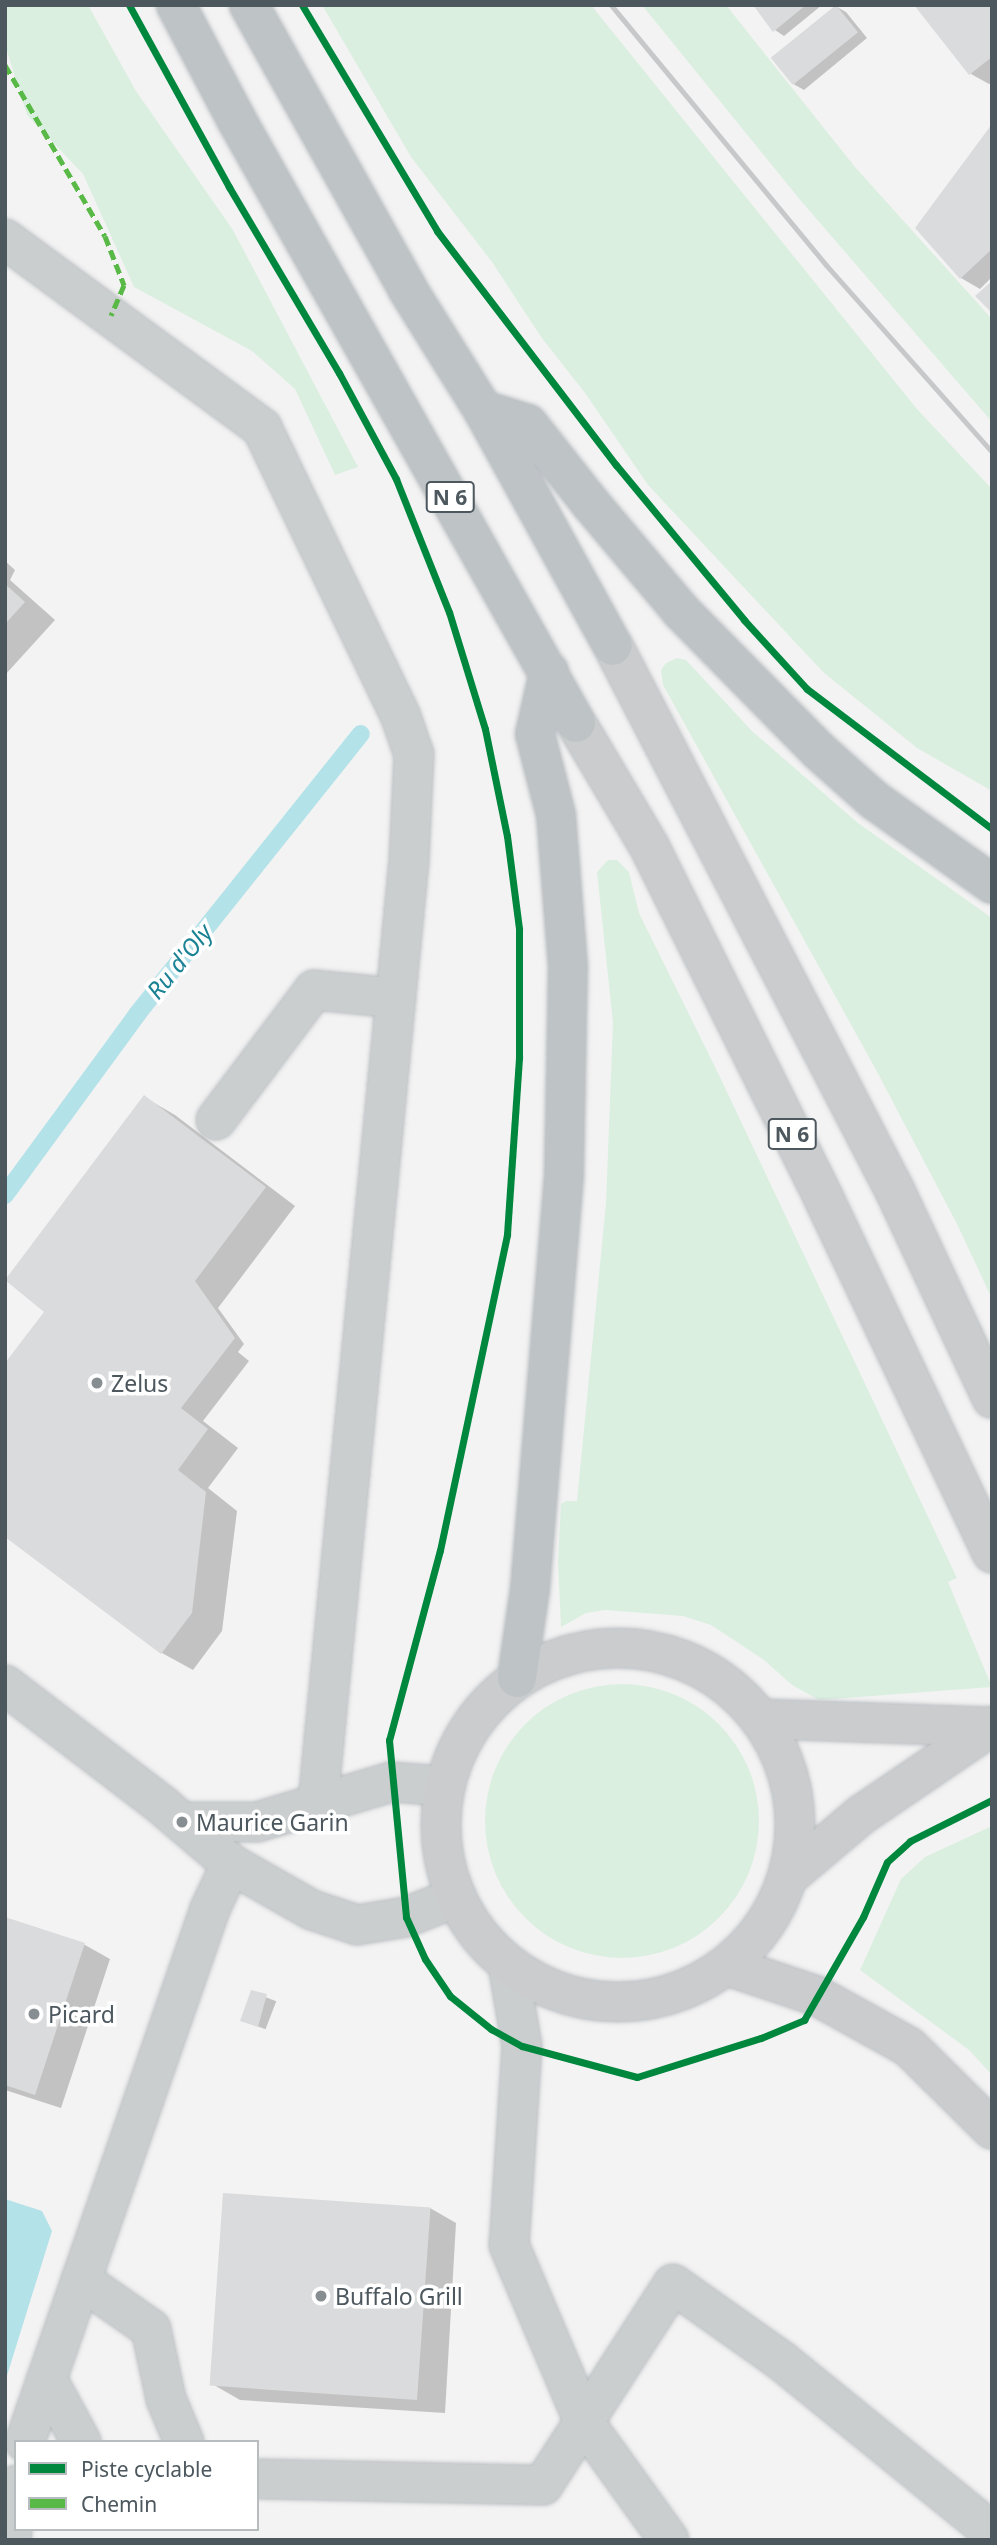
<!DOCTYPE html>
<style>
body{margin:0}
#map{position:relative;width:997px;height:2545px;overflow:hidden;background:#f4f3f3;font-family:"Noto Sans",sans-serif}
div>[style]{position:absolute}
[style*='--x']{left:calc(var(--x)*1px);top:calc(var(--y)*1px);width:calc(var(--w)*1px);rotate:calc(var(--a)*1deg)}
.green>*{inset:0;background:#dbefe1}
.round{border-radius:50%}
.water>*{inset:0;background:#b4e2e9}
.shadow>*{inset:0;background:#0003;transform-origin:0 0}
.stream>*{height:18px;margin:-9px;padding:0 9px;transform-origin:9px;border-radius:9px;background:#b4e2e9}
.building>*{inset:0;background:#dadbdc;transform-origin:0 0}
.roads{filter:drop-shadow(0 0 2px #b9bec2) drop-shadow(0 0 2px #b9bec2)}
.minor>*{height:38px;margin:-19px;padding:0 19px;transform-origin:19px;border-radius:19px;background:#cbcecf}
.major>*{height:38px;margin:-19px;padding:0 19px;transform-origin:19px;border-radius:19px;background:#caccce}
.major>.ring{margin:-19px;padding:0;box-sizing:content-box;background:none;border:38px solid #caccce;border-radius:50%}
.highway>*{height:38px;margin:-19px;padding:0 19px;transform-origin:19px;border-radius:19px;background:#bec3c6}
.rail>*{height:5px;margin:-2.5px;padding:0 2.5px;transform-origin:2.5px;border-radius:2.5px;background:#c7c8ca}
.quiet>*{height:5px;margin-top:-2.5px;transform-origin:0;background:repeating-linear-gradient(90deg,#58b947 0 10px,transparent 0 15px)}
.cycleway>*{height:7px;margin:-3.5px;padding:0 3.5px;transform-origin:3.5px;border-radius:3.5px;background:#00873e}
.dots>*{width:19px;height:19px;translate:-50% -50%;box-sizing:border-box;border:4px solid #fff;border-radius:50%}
span{translate:-50% -50%;white-space:nowrap;text-align:center;line-height:1.15;-webkit-text-stroke:7px #fff;paint-order:stroke}
.shield-label span{padding:2px 5px;background:#fff;border:2px solid;border-radius:5px;-webkit-text-stroke-width:0}
.shield-label{font-size:21px;color:#4c575e;font-weight:700}
.poi-label{font-size:23px;color:#4c575e}
.left{translate:0 -50%;text-align:left}
.water-label{font-size:24px;color:#1a8294;font-style:italic}
.frame{position:absolute;inset:0;border:7px solid #4c575e;pointer-events:none}
.legend{position:absolute;left:14px;top:2440px;width:245px;height:91px;box-sizing:border-box;background:#fff;border:2px solid #b7bcbf;margin:0;padding:9px 12px;list-style:none;font-size:21px;color:#4c575e}
.legend li{display:flex;align-items:center;gap:14px;height:35px}
.legend b{width:35px;border:2px solid #b7bcbf}
</style>
<div id="map">
<div class="green">
<i style="clip-path:polygon(5px 5px,88px 5px,136px 91px,233px 230px,358px 467px,335px 475px,295px 389px,252px 351px,134px 287px,83px 174px,27px 115px,5px 45px)"></i>
<i style="clip-path:polygon(322px 5px,591px 5px,917px 409px,992px 489px,992px 791px,917px 748px,823px 672px,648px 485px,585px 393px,541px 337px,492px 262px,411px 157px)"></i>
<i style="clip-path:polygon(642px 5px,726px 5px,855px 167px,992px 319px,992px 422px,801px 201px)"></i>
<i style="clip-path:polygon(677px 658px,686px 660px,752px 731px,858px 823px,992px 918px,992px 1299px,958px 1226px,875px 1068px,663px 685px,661px 670px,666px 663px)"></i>
<i style="clip-path:polygon(608px 860px,617px 860px,629px 872px,639px 913px,718px 1073px,957px 1578px,948px 1582px,992px 1687px,819px 1700px,792px 1685px,764px 1660px,711px 1625px,683px 1616px,605px 1610px,586px 1613px,561px 1627px,558px 1563px,561px 1504px,566px 1501px,577px 1501px,606px 1203px,613px 1023px,597px 872px)"></i>
<i class="round" style="left:485px;top:1684px;width:274px;height:274px"></i>
<i style="clip-path:polygon(992px 1826px,992px 2075px,969px 2050px,860px 1970px,901px 1879px,925px 1857px)"></i>
</div>
<div class="water">
<i style="clip-path:polygon(5px 2199px,42px 2211px,52px 2231px,5px 2382px)"></i>
</div>
<div class="shadow">
<i style="clip-path:polygon(755px 5px,822px 5px,784px 36px,775px 30px)"></i>
<i style="clip-path:polygon(992px 5px,992px 82px,989px 84px,971px 74px)"></i>
<i style="clip-path:polygon(837px 7px,846px 12px,867px 38px,804px 90px,795px 85px,773px 59px)"></i>
<i style="clip-path:polygon(992px 127px,992px 277px,980px 289px,961px 278px)"></i>
<i style="clip-path:polygon(5px 561px,15px 570px,10px 580px,55px 620px,5px 675px)"></i>
<i style="clip-path:polygon(144px 1097px,175px 1115px,295px 1206px,218px 1308px,244px 1344px,238px 1352px,249px 1361px,203px 1421px,238px 1448px,208px 1488px,237px 1511px,222px 1631px,193px 1670px,162px 1653px,5px 1535px,46px 1312px)"></i>
<i style="clip-path:polygon(5px 1918px,85px 1945px,110px 1959px,61px 2108px,5px 2090px)"></i>
<i style="left:252px;top:1992px;width:26px;height:30px;rotate:21deg"></i>
<i style="clip-path:polygon(430px 2208px,456px 2223px,445px 2413px,240px 2400px,214px 2385px)"></i>
</div>
<div class="stream">
<i style="--x:5;--y:1195;--w:225;--a:-53.8"></i>
<i style="--x:138;--y:1013;--w:357;--a:-51.4"></i>
</div>
<div class="building">
<i style="clip-path:polygon(753px 5px,806px 5px,773px 32px)"></i>
<i style="left:836px;top:5px;width:35px;height:84px;rotate:51deg"></i>
<i style="clip-path:polygon(914px 5px,992px 5px,992px 57px,969px 75px)"></i>
<i style="clip-path:polygon(992px 124px,992px 249px,960px 279px,915px 228px)"></i>
<i style="clip-path:polygon(992px 281px,992px 313px,975px 296px)"></i>
<i style="clip-path:polygon(5px 584px,25px 602px,5px 624px)"></i>
<i style="clip-path:polygon(144px 1095px,266px 1187px,195px 1281px,235px 1338px,181px 1408px,208px 1429px,178px 1470px,206px 1492px,192px 1613px,161px 1654px,5px 1537px,5px 1363px,44px 1312px,5px 1280px)"></i>
<i style="clip-path:polygon(5px 1917px,85px 1943px,35px 2095px,5px 2085px)"></i>
<i style="clip-path:polygon(251px 1990px,267px 1994px,258px 2027px,240px 2021px)"></i>
<i style="left:223px;top:2193px;width:208px;height:193px;rotate:4deg"></i>
</div>
<div class="roads">
<div class="minor">
<i style="--x:5;--y:239;--w:319;--a:36.3"></i>
<i style="--x:262;--y:428;--w:321;--a:64.3"></i>
<i style="--x:401;--y:717;--w:39;--a:71"></i>
<i style="--x:414;--y:754;--w:107;--a:92.7"></i>
<i style="--x:409;--y:861;--w:946;--a:95.52"></i>
<i style="--x:216;--y:1120;--w:163;--a:-53"></i>
<i style="--x:314;--y:990;--w:82;--a:5.6"></i>
<i style="--x:5;--y:1685;--w:199;--a:37.4"></i>
<i style="--x:163;--y:1806;--w:89;--a:40.5"></i>
<i style="--x:231;--y:1864;--w:93;--a:29.6"></i>
<i style="--x:312;--y:1910;--w:47;--a:18.4"></i>
<i style="--x:357;--y:1925;--w:50;--a:-9.3"></i>
<i style="--x:406;--y:1917;--w:53;--a:-21.2"></i>
<i style="--x:182;--y:1822;--w:75;--a:0"></i>
<i style="--x:257;--y:1822;--w:140;--a:-16.6"></i>
<i style="--x:391;--y:1782;--w:53;--a:4.3"></i>
<i style="--x:508;--y:1965;--w:82;--a:80.2"></i>
<i style="--x:522;--y:2046;--w:199;--a:93.7"></i>
<i style="--x:509;--y:2245;--w:192;--a:67"></i>
<i style="--x:584;--y:2422;--w:145;--a:54.2"></i>
<i style="--x:81;--y:2280;--w:85;--a:35"></i>
<i style="--x:151;--y:2329;--w:72;--a:77.9"></i>
<i style="--x:166;--y:2399;--w:47;--a:67.3"></i>
<i style="--x:47;--y:2379;--w:72;--a:61.6"></i>
<i style="--x:25;--y:2442;--w:564;--a:-70.86"></i>
<i style="--x:210;--y:1909;--w:50;--a:-65"></i>
<i style="--x:257;--y:2479;--w:286;--a:1.2"></i>
<i style="--x:543;--y:2485;--w:239;--a:-57.1"></i>
<i style="--x:673;--y:2284;--w:135;--a:35.3"></i>
<i style="--x:783;--y:2362;--w:269;--a:39.1"></i>
<i style="--x:11;--y:2540;--w:55;--a:-84.8"></i>
</div>
<div class="major">
<i style="--x:613;--y:646;--w:614;--a:62.64"></i>
<i style="--x:895;--y:1191;--w:229;--a:64.9"></i>
<i style="--x:576;--y:723;--w:143;--a:59.3"></i>
<i style="--x:649;--y:846;--w:394;--a:63.6"></i>
<i style="--x:824;--y:1199;--w:392;--a:64.6"></i>
<i class="ring" style="left:441px;top:1648px;width:316px;height:316px"></i>
<i style="--x:762;--y:1719;--w:226;--a:2"></i>
<i style="--x:790;--y:1875;--w:93;--a:-40.2"></i>
<i style="--x:861;--y:1815;--w:158;--a:-34.2"></i>
<i style="--x:728;--y:1966;--w:94;--a:18.6"></i>
<i style="--x:817;--y:1996;--w:105;--a:29"></i>
<i style="--x:909;--y:2047;--w:117;--a:44.7"></i>
</div>
<div class="highway">
<i style="--x:176;--y:5;--w:129;--a:62.2"></i>
<i style="--x:236;--y:119;--w:693;--a:60.62"></i>
<i style="--x:249;--y:5;--w:326;--a:60.8"></i>
<i style="--x:408;--y:290;--w:142;--a:58"></i>
<i style="--x:483;--y:410;--w:269;--a:61.2"></i>
<i style="--x:483;--y:410;--w:47;--a:17.3"></i>
<i style="--x:528;--y:424;--w:102;--a:51.8"></i>
<i style="--x:591;--y:504;--w:140;--a:49.9"></i>
<i style="--x:681;--y:611;--w:197;--a:45.4"></i>
<i style="--x:819;--y:751;--w:74;--a:41.7"></i>
<i style="--x:874;--y:800;--w:145;--a:35.4"></i>
<i style="--x:517;--y:1678;--w:90;--a:-81.7"></i>
<i style="--x:530;--y:1589;--w:417;--a:-85.3"></i>
<i style="--x:564;--y:1173;--w:206;--a:-88.9"></i>
<i style="--x:568;--y:967;--w:152;--a:-94.5"></i>
<i style="--x:556;--y:815;--w:84;--a:-104.5"></i>
<i style="--x:535;--y:734;--w:64;--a:-77.3"></i>
</div>
</div>
<div class="rail">
<i style="--x:611;--y:5;--w:337;--a:50.4"></i>
<i style="--x:826;--y:265;--w:250;--a:48.4"></i>
</div>
<div class="quiet">
<i style="--x:5;--y:65;--w:198;--a:59.7"></i>
<i style="--x:105;--y:236;--w:53;--a:68.8"></i>
<i style="--x:124;--y:285;--w:33;--a:113"></i>
</div>
<div class="cycleway">
<i style="--x:129;--y:5;--w:208;--a:61.2"></i>
<i style="--x:229;--y:187;--w:216;--a:59.4"></i>
<i style="--x:339;--y:373;--w:120;--a:61.7"></i>
<i style="--x:396;--y:479;--w:143;--a:68.3"></i>
<i style="--x:449;--y:612;--w:122;--a:72.9"></i>
<i style="--x:485;--y:729;--w:109;--a:78.4"></i>
<i style="--x:507;--y:836;--w:94;--a:82.6"></i>
<i style="--x:519;--y:929;--w:129;--a:90"></i>
<i style="--x:519;--y:1058;--w:177;--a:93.9"></i>
<i style="--x:507;--y:1235;--w:322;--a:102"></i>
<i style="--x:440;--y:1550;--w:197;--a:105"></i>
<i style="--x:389;--y:1740;--w:178;--a:84.5"></i>
<i style="--x:406;--y:1917;--w:46;--a:65.7"></i>
<i style="--x:425;--y:1959;--w:45;--a:56"></i>
<i style="--x:450;--y:1996;--w:53;--a:38.8"></i>
<i style="--x:491;--y:2029;--w:35;--a:29"></i>
<i style="--x:522;--y:2046;--w:119;--a:15.1"></i>
<i style="--x:637;--y:2077;--w:130;--a:-17.5"></i>
<i style="--x:761;--y:2038;--w:47;--a:-22.7"></i>
<i style="--x:804;--y:2020;--w:119;--a:-60.2"></i>
<i style="--x:863;--y:1917;--w:60;--a:-66.4"></i>
<i style="--x:887;--y:1862;--w:31;--a:-42"></i>
<i style="--x:910;--y:1841;--w:92;--a:-26.6"></i>
<i style="--x:302;--y:5;--w:263;--a:59.1"></i>
<i style="--x:437;--y:231;--w:295;--a:52.6"></i>
<i style="--x:616;--y:465;--w:201;--a:50.4"></i>
<i style="--x:744;--y:620;--w:93;--a:47.6"></i>
<i style="--x:807;--y:689;--w:232;--a:37.1"></i>
</div>
<div class="dots">
<i style="left:97px;top:1383px;background:#878e92"></i>
<i style="left:182px;top:1822px;background:#878e92"></i>
<i style="left:34px;top:2014px;background:#878e92"></i>
<i style="left:321px;top:2296px;background:#878e92"></i>
</div>
<div class="shield-label">
<span style="left:450px;top:497px">N 6</span>
<span style="left:792px;top:1134px">N 6</span>
</div>
<div class="poi-label">
<span class="left" style="left:111px;top:1383px">Zelus</span>
<span class="left" style="left:196px;top:1822px">Maurice Garin</span>
<span class="left" style="left:48px;top:2014px">Picard</span>
<span class="left" style="left:335px;top:2296px">Buffalo Grill</span>
</div>
<div class="water-label">
<span style="left:179px;top:961px;rotate:-51deg">Ru d'Oly</span>
</div>
<div class="frame"></div>
<ul class="legend">
<li><b style="height:9px;background:#00873e"></b>Piste cyclable</li>
<li><b style="height:9px;background:#58b947"></b>Chemin</li>
</ul>
</div>
